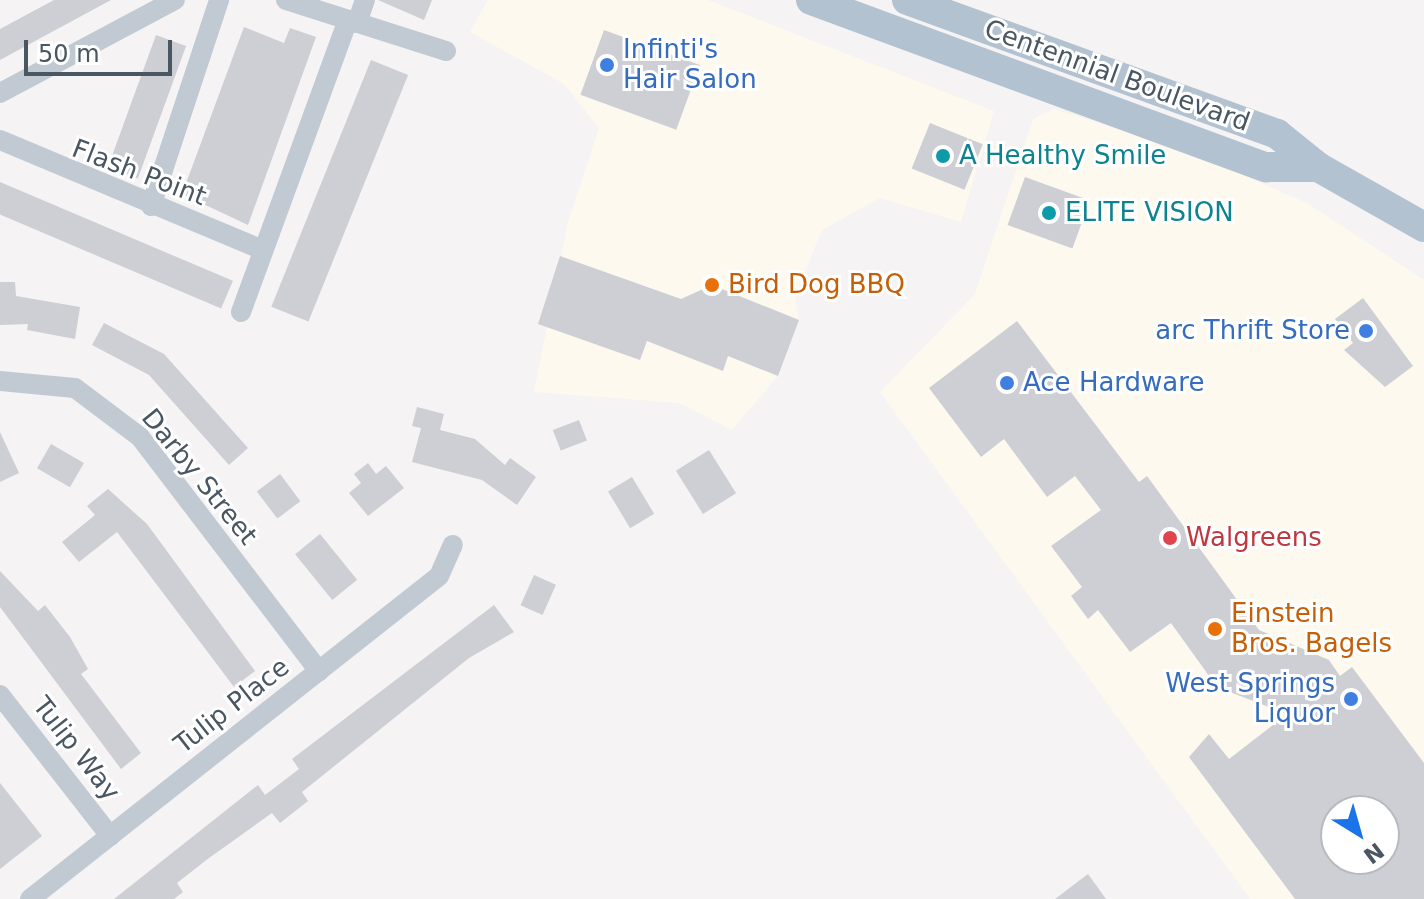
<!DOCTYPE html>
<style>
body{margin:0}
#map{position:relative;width:1424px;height:899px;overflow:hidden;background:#f5f3f3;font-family:"DejaVu Sans",sans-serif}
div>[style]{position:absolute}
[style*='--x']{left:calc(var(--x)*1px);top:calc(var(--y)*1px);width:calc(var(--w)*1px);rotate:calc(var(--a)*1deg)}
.commercial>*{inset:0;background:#fdf9ef}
.building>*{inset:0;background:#cdcfd5;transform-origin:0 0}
.minor>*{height:20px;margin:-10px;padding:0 10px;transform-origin:10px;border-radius:10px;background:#c1cad2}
.primary>*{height:30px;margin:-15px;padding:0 15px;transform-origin:15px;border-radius:15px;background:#b3c2d1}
.dots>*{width:22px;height:22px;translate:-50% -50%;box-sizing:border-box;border:4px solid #fff;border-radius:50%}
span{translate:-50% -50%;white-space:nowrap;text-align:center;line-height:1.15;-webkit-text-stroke:6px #fff;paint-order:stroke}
.shop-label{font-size:26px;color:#366cbe}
.left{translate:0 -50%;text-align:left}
.right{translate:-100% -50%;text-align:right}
.street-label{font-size:26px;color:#4a5661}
.culture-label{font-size:26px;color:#0d838f}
.food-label{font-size:26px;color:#c56008}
.health-label{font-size:26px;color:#be3a42}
.north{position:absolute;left:1320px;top:795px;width:80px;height:80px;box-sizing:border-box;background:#fff;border:2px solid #b7bbc0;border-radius:50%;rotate:143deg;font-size:22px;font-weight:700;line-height:32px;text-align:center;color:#4a5661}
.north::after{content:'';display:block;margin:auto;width:28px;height:36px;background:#1a73e8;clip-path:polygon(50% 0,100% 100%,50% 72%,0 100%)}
.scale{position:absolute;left:24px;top:40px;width:148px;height:36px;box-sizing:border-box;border:4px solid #4a5661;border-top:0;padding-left:10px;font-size:24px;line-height:28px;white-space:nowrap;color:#4a5661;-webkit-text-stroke:6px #fff;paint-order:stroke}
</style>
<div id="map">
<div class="commercial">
<i style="clip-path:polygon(488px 0,708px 0,994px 111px,961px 222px,880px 198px,822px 230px,795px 297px,799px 320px,778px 376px,732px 430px,679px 403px,534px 392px,568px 222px,599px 128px,564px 84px,470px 32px)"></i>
<i style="clip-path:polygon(evenodd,1054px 109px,1171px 144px,1307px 203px,1424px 280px,1424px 899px,1250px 899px,880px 392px,975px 294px,1033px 119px,1054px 109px,1336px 811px,1384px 811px,1384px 859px,1336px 859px,1336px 811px)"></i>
</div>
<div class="building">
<i style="clip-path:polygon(54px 0,111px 0,0 60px,0 29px)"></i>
<i style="clip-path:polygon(378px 0,432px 0,424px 20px)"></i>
<i style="clip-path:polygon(244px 27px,284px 43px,290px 28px,316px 37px,248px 225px,182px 194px)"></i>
<i style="left:604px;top:30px;width:102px;height:69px;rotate:20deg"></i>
<i style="left:156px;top:35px;width:32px;height:141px;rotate:20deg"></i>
<i style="left:371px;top:60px;width:40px;height:266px;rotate:22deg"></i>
<i style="left:930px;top:123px;width:57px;height:49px;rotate:22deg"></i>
<i style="left:1025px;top:177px;width:69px;height:51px;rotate:20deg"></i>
<i style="left:0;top:182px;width:253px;height:30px;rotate:23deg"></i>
<i style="clip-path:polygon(560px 256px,681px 299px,712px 285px,799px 320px,778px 376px,728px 356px,723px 371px,647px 341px,640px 360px,538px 324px)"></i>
<i style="clip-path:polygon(0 282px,15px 282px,16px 296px,80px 307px,75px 339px,27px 330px,28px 324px,0 325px)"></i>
<i style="clip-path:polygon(1363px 298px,1413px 366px,1385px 387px,1344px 350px,1353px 343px,1335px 319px)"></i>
<i style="clip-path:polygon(evenodd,1017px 321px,1139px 482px,1147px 476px,1259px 630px,1329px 660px,1340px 676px,1352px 667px,1424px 763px,1424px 899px,1295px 899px,1189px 757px,1209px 734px,1229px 759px,1287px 714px,1217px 687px,1171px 623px,1130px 652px,1098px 610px,1088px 619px,1071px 596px,1082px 587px,1051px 546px,1101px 510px,1075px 476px,1047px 497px,1004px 439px,981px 457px,929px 388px,1017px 321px,1336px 811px,1384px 811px,1384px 859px,1336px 859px,1336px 811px)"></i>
<i style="clip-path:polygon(104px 323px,164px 354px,248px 448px,229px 465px,149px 375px,92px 345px)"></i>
<i style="clip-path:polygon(417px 407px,444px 414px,440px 430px,475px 439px,505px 465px,510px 458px,536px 477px,517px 505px,482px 480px,412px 462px,421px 428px,412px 426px)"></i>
<i style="left:579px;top:420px;width:22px;height:28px;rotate:69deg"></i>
<i style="clip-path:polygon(0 432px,19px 473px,0 482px)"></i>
<i style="left:51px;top:444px;width:38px;height:28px;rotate:30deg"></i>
<i style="left:709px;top:450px;width:51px;height:39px;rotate:58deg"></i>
<i style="clip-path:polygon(368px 463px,376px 474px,386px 466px,404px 488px,368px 516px,349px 493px,361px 483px,354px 474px)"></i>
<i style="left:280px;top:474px;width:34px;height:29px;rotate:53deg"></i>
<i style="left:632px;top:477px;width:43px;height:28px;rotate:59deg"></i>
<i style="clip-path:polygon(108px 489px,147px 524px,255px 671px,234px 687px,117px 532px,79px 562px,62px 542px,95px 515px,87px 506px)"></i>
<i style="left:320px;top:534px;width:59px;height:32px;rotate:51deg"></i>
<i style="clip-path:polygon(0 571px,38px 611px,45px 605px,70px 637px,88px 669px,81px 674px,141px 753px,121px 769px,0 607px)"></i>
<i style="left:534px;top:575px;width:24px;height:33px;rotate:24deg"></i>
<i style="clip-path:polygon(494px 605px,514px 632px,469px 658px,302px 792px,308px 801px,280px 823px,272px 813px,209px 858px,177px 883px,183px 892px,174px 899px,114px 899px,258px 785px,265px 795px,299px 769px,292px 759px)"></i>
<i style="clip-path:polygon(0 783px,42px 836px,0 869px)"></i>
<i style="clip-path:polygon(1088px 874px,1106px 899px,1055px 899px)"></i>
</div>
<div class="minor">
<i style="--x:286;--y:0;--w:168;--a:17.7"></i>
<i style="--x:357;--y:23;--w:24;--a:-71"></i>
<i style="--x:0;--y:93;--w:198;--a:-28"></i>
<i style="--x:0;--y:140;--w:285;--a:22.7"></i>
<i style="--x:151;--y:206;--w:217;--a:-71.7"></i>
<i style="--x:241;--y:312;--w:311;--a:-69.9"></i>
<i style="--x:0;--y:381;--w:75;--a:5.3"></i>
<i style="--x:75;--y:388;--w:81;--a:37"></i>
<i style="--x:140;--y:437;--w:295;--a:52.6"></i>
<i style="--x:0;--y:695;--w:179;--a:52"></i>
<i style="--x:30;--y:899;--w:521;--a:-38.3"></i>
<i style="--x:439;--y:576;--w:34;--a:-66"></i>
</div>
<div class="primary">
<i style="--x:811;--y:0;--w:485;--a:20.2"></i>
<i style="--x:1266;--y:167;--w:52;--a:0"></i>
<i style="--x:907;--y:0;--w:394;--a:19.9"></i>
<i style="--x:1277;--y:134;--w:53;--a:38.8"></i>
<i style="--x:1318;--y:167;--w:122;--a:29.5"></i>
</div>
<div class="dots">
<i style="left:607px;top:65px;background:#3f7fe0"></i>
<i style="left:943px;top:156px;background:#0f9aa8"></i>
<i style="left:1049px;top:213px;background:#0f9aa8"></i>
<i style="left:712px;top:285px;background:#e8710a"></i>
<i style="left:1366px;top:331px;background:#3f7fe0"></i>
<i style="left:1007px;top:383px;background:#3f7fe0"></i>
<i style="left:1170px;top:538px;background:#e0444e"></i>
<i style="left:1215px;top:629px;background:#e8710a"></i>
<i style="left:1351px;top:699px;background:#3f7fe0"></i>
</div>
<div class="shop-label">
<span class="left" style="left:623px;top:65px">Infinti's<br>Hair Salon</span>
<span class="right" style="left:1350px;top:331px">arc Thrift Store</span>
<span class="left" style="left:1023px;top:383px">Ace Hardware</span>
<span class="right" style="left:1335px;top:699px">West Springs<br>Liquor</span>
</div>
<div class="street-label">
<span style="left:1117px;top:76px;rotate:20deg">Centennial Boulevard</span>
<span style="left:139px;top:173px;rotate:21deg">Flash Point</span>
<span style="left:199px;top:477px;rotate:51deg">Darby Street</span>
<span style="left:232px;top:706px;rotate:-38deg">Tulip Place</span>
<span style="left:76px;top:749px;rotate:52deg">Tulip Way</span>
</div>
<div class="culture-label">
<span class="left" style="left:959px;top:156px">A Healthy Smile</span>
<span class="left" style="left:1065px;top:213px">ELITE VISION</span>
</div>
<div class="food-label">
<span class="left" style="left:728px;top:285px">Bird Dog BBQ</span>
<span class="left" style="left:1231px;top:629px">Einstein<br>Bros. Bagels</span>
</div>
<div class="health-label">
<span class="left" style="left:1186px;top:538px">Walgreens</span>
</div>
<div class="north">N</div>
<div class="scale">50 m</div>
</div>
